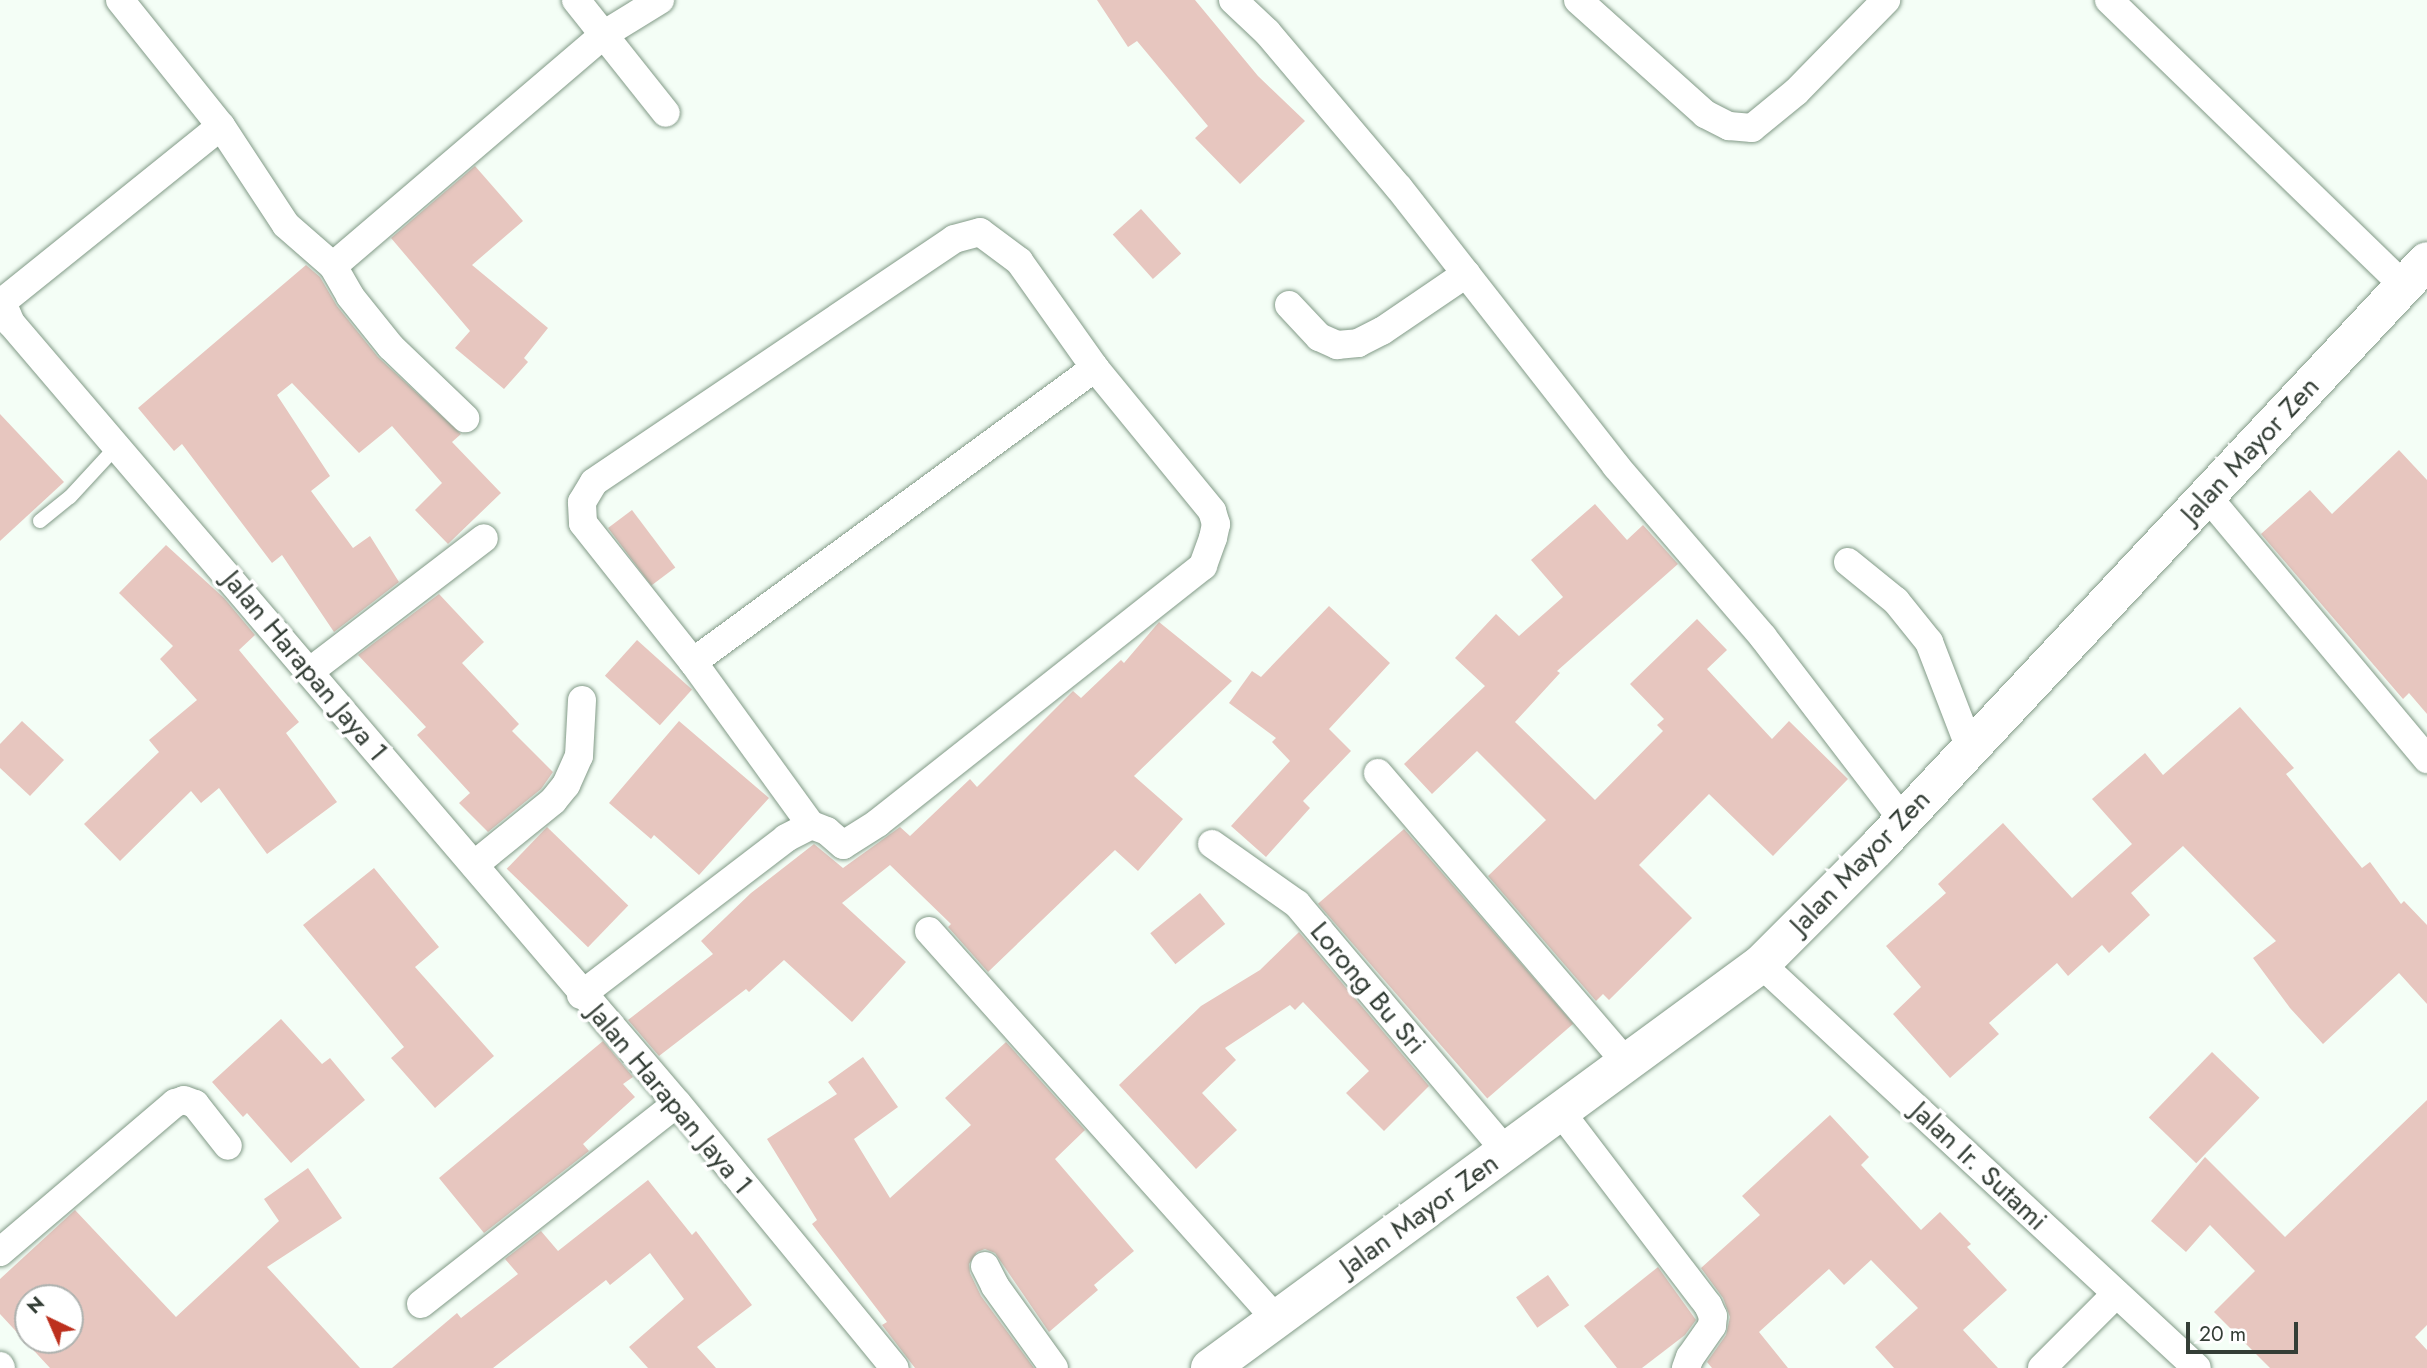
<!DOCTYPE html>
<style>
body{margin:0}
#map{position:relative;width:2427px;height:1368px;overflow:hidden;background:#f4fef6;font-family:Jost,sans-serif}
div>[style]{position:absolute}
[style*='--x']{left:calc(var(--x)*1px);top:calc(var(--y)*1px);width:calc(var(--w)*1px);rotate:calc(var(--a)*1deg)}
.building>*{inset:0;background:#e7c6bf;transform-origin:0 0}
.roads{filter:drop-shadow(0 0 2px #829a87) drop-shadow(0 0 2px #829a87)}
.lane>*{height:14px;margin:-7px;padding:0 7px;transform-origin:7px;border-radius:7px;background:#fff}
.street>*{height:28px;margin:-14px;padding:0 14px;transform-origin:14px;border-radius:14px;background:#fff}
.secondary>*{height:38px;margin:-19px;padding:0 19px;transform-origin:19px;border-radius:19px;background:#fff}
span{translate:-50% -50%;white-space:nowrap;text-align:center;line-height:1.15;-webkit-text-stroke:7px #fff;paint-order:stroke}
.street-label{font-size:28px;color:#343e36}
.north{position:absolute;left:14px;top:1284px;width:70px;height:70px;box-sizing:border-box;background:#fff;border:2px solid #aeb2af;border-radius:50%;rotate:316deg;font-size:19px;font-weight:700;line-height:28px;text-align:center;color:#343e36}
.north::after{content:'';display:block;margin:auto;width:24px;height:32px;background:#bd301e;clip-path:polygon(50% 0,100% 100%,50% 72%,0 100%)}
.scale{position:absolute;left:2186px;top:1322px;width:112px;height:32px;box-sizing:border-box;border:4px solid #343e36;border-top:0;padding-left:9px;font-size:21px;line-height:24px;white-space:nowrap;color:#343e36;-webkit-text-stroke:5px #fff;paint-order:stroke}
</style>
<div id="map">
<div class="building">
<i style="clip-path:polygon(1097px 0,1195px 0,1258px 76px,1305px 121px,1240px 184px,1195px 138px,1208px 126px,1137px 41px,1128px 47px)"></i>
<i style="clip-path:polygon(475px 166px,523px 221px,472px 265px,548px 328px,524px 358px,528px 362px,504px 389px,455px 348px,470px 331px,391px 238px)"></i>
<i style="left:1141px;top:209px;width:60px;height:38px;rotate:48deg"></i>
<i style="clip-path:polygon(306px 265px,320px 277px,337px 306px,378px 357px,461px 434px,452px 442px,501px 493px,448px 544px,415px 510px,442px 483px,392px 426px,359px 453px,292px 383px,277px 395px,330px 476px,311px 491px,353px 548px,370px 536px,399px 582px,334px 632px,282px 555px,272px 563px,182px 444px,174px 451px,138px 408px)"></i>
<i style="clip-path:polygon(0 414px,64px 482px,0 541px)"></i>
<i style="clip-path:polygon(2399px 450px,2427px 480px,2427px 714px,2409px 693px,2403px 699px,2261px 534px,2310px 490px,2332px 514px)"></i>
<i style="clip-path:polygon(1595px 504px,1627px 540px,1643px 525px,1678px 564px,1557px 671px,1560px 673px,1515px 722px,1595px 800px,1663px 731px,1657px 725px,1664px 719px,1630px 684px,1697px 619px,1727px 650px,1707px 669px,1772px 739px,1789px 721px,1848px 779px,1773px 856px,1709px 794px,1639px 865px,1692px 918px,1609px 1000px,1603px 994px,1596px 1001px,1488px 876px,1546px 820px,1477px 751px,1432px 794px,1404px 764px,1485px 686px,1455px 658px,1496px 614px,1519px 636px,1563px 597px,1531px 560px)"></i>
<i style="left:632px;top:510px;width:72px;height:30px;rotate:53deg"></i>
<i style="clip-path:polygon(166px 545px,224px 598px,255px 635px,239px 650px,299px 722px,286px 733px,337px 802px,267px 854px,219px 788px,201px 803px,191px 791px,120px 861px,84px 824px,159px 752px,149px 740px,197px 700px,160px 659px,173px 646px,119px 593px)"></i>
<i style="clip-path:polygon(439px 594px,484px 642px,462px 663px,519px 724px,512px 731px,553px 772px,541px 789px,488px 832px,459px 803px,470px 793px,417px 735px,426px 727px,358px 655px)"></i>
<i style="clip-path:polygon(1329px 606px,1390px 663px,1329px 729px,1351px 751px,1303px 801px,1310px 808px,1266px 857px,1231px 826px,1290px 761px,1272px 742px,1276px 738px,1229px 703px,1252px 671px,1261px 677px)"></i>
<i style="clip-path:polygon(1159px 622px,1232px 681px,1134px 776px,1183px 819px,1138px 871px,1115px 850px,988px 972px,948px 927px,951px 924px,890px 865px,842px 903px,906px 962px,852px 1022px,784px 960px,749px 992px,746px 989px,659px 1056px,628px 1020px,713px 954px,701px 941px,751px 893px,814px 844px,843px 868px,900px 827px,910px 836px,970px 779px,977px 787px,1073px 691px,1081px 698px,1121px 660px,1124px 663px)"></i>
<i style="left:637px;top:640px;width:74px;height:48px;rotate:42deg"></i>
<i style="clip-path:polygon(2240px 707px,2294px 768px,2286px 774px,2362px 868px,2370px 862px,2401px 904px,2404px 901px,2427px 925px,2427px 1004px,2399px 973px,2323px 1044px,2290px 1008px,2253px 958px,2276px 941px,2183px 846px,2131px 893px,2150px 915px,2109px 953px,2102px 945px,2068px 976px,2057px 963px,1989px 1023px,1999px 1034px,1950px 1078px,1893px 1014px,1921px 987px,1886px 946px,1946px 893px,1938px 884px,2003px 823px,2072px 898px,2132px 844px,2092px 799px,2145px 753px,2163px 775px)"></i>
<i style="clip-path:polygon(22px 721px,64px 760px,30px 796px,0 768px,0 744px)"></i>
<i style="clip-path:polygon(679px 721px,769px 798px,699px 875px,654px 835px,651px 839px,609px 803px)"></i>
<i style="left:547px;top:827px;width:113px;height:58px;rotate:44deg"></i>
<i style="left:1404px;top:829px;width:258px;height:114px;rotate:49deg"></i>
<i style="clip-path:polygon(374px 868px,439px 947px,415px 967px,494px 1056px,435px 1108px,391px 1058px,404px 1047px,303px 925px)"></i>
<i style="left:1200px;top:893px;width:40px;height:64px;rotate:51deg"></i>
<i style="clip-path:polygon(1299px 932px,1429px 1086px,1384px 1131px,1346px 1093px,1369px 1071px,1303px 1002px,1295px 1010px,1290px 1005px,1225px 1048px,1236px 1060px,1202px 1093px,1237px 1130px,1196px 1169px,1119px 1085px,1201px 1006px,1260px 970px)"></i>
<i style="clip-path:polygon(281px 1019px,322px 1064px,330px 1058px,365px 1100px,291px 1163px,247px 1113px,243px 1117px,212px 1082px)"></i>
<i style="clip-path:polygon(603px 1041px,633px 1077px,623px 1084px,635px 1097px,583px 1144px,589px 1151px,484px 1233px,439px 1178px)"></i>
<i style="clip-path:polygon(1006px 1042px,1085px 1130px,1055px 1159px,1134px 1251px,1094px 1285px,1098px 1290px,1049px 1332px,995px 1253px,985px 1249px,977px 1252px,969px 1264px,970px 1273px,981px 1296px,1034px 1368px,915px 1368px,882px 1325px,887px 1322px,812px 1224px,817px 1220px,767px 1139px,837px 1094px,828px 1082px,863px 1057px,898px 1107px,854px 1139px,890px 1198px,971px 1125px,945px 1098px)"></i>
<i style="left:2212px;top:1052px;width:66px;height:91px;rotate:44deg"></i>
<i style="clip-path:polygon(2427px 1100px,2427px 1325px,2415px 1337px,2427px 1350px,2427px 1368px,2270px 1368px,2214px 1312px,2255px 1271px,2210px 1225px,2186px 1252px,2151px 1221px,2205px 1157px,2285px 1237px)"></i>
<i style="clip-path:polygon(1830px 1115px,1869px 1157px,1861px 1165px,1921px 1230px,1940px 1212px,1971px 1244px,1967px 1247px,2007px 1290px,1963px 1330px,1998px 1368px,1894px 1368px,1875px 1347px,1918px 1308px,1871px 1260px,1844px 1285px,1829px 1269px,1759px 1332px,1788px 1368px,1712px 1368px,1707px 1362px,1726px 1335px,1730px 1317px,1723px 1298px,1701px 1268px,1760px 1215px,1742px 1196px)"></i>
<i style="clip-path:polygon(evenodd,308px 1168px,342px 1218px,267px 1267px,360px 1368px,50px 1368px,0 1314px,0 1279px,75px 1210px,176px 1317px,279px 1221px,264px 1199px,308px 1168px,28px 1298px,70px 1298px,70px 1340px,28px 1340px,28px 1298px)"></i>
<i style="clip-path:polygon(648px 1180px,692px 1235px,696px 1231px,752px 1305px,697px 1347px,716px 1368px,648px 1368px,629px 1347px,684px 1299px,650px 1253px,610px 1285px,606px 1280px,493px 1368px,392px 1368px,457px 1313px,461px 1318px,518px 1274px,505px 1259px,541px 1231px,558px 1251px)"></i>
<i style="clip-path:polygon(1658px 1267px,1696px 1320px,1685px 1335px,1642px 1368px,1617px 1368px,1584px 1326px)"></i>
<i style="left:1548px;top:1275px;width:37px;height:39px;rotate:55deg"></i>
</div>
<div class="roads">
<div class="lane">
<i style="--x:40;--y:521;--w:38;--a:-39"></i>
<i style="--x:70;--y:497;--w:69;--a:-47.3"></i>
</div>
<div class="street">
<i style="--x:120;--y:0;--w:161;--a:51.3"></i>
<i style="--x:221;--y:126;--w:281;--a:141.2"></i>
<i style="--x:2;--y:302;--w:23;--a:67"></i>
<i style="--x:11;--y:323;--w:1026;--a:49.51"></i>
<i style="--x:677;--y:1103;--w:343;--a:50.6"></i>
<i style="--x:576;--y:0;--w:144;--a:51.5"></i>
<i style="--x:1233;--y:0;--w:47;--a:43.3"></i>
<i style="--x:1267;--y:32;--w:204;--a:49.8"></i>
<i style="--x:1399;--y:188;--w:353;--a:52"></i>
<i style="--x:1616;--y:466;--w:225;--a:49.3"></i>
<i style="--x:1763;--y:637;--w:230;--a:52.6"></i>
<i style="--x:1578;--y:0;--w:171;--a:41.9"></i>
<i style="--x:1705;--y:114;--w:27;--a:27"></i>
<i style="--x:1729;--y:126;--w:23;--a:5"></i>
<i style="--x:1752;--y:128;--w:57;--a:-39.3"></i>
<i style="--x:1796;--y:92;--w:129;--a:-45.6"></i>
<i style="--x:2109;--y:0;--w:411;--a:44.1"></i>
<i style="--x:221;--y:126;--w:118;--a:56.7"></i>
<i style="--x:286;--y:225;--w:62;--a:41.1"></i>
<i style="--x:333;--y:266;--w:355;--a:-40.5"></i>
<i style="--x:603;--y:35;--w:67;--a:-31.6"></i>
<i style="--x:333;--y:266;--w:34;--a:60"></i>
<i style="--x:350;--y:296;--w:65;--a:51.2"></i>
<i style="--x:391;--y:347;--w:103;--a:43.8"></i>
<i style="--x:1289;--y:305;--w:44;--a:46.8"></i>
<i style="--x:1319;--y:337;--w:20;--a:24"></i>
<i style="--x:1337;--y:345;--w:21;--a:-5"></i>
<i style="--x:1358;--y:343;--w:27;--a:-27"></i>
<i style="--x:1382;--y:331;--w:102;--a:-34.2"></i>
<i style="--x:2207;--y:496;--w:343;--a:50.1"></i>
<i style="--x:1848;--y:562;--w:62;--a:39.1"></i>
<i style="--x:1896;--y:601;--w:53;--a:51.2"></i>
<i style="--x:1929;--y:642;--w:114;--a:68.9"></i>
<i style="--x:693;--y:662;--w:498;--a:-36.2"></i>
<i style="--x:309;--y:672;--w:220;--a:-37.4"></i>
<i style="--x:1378;--y:773;--w:379;--a:49.4"></i>
<i style="--x:1212;--y:844;--w:104;--a:35.2"></i>
<i style="--x:1297;--y:904;--w:324;--a:49.8"></i>
<i style="--x:474;--y:865;--w:102;--a:-39"></i>
<i style="--x:553;--y:801;--w:21;--a:-51"></i>
<i style="--x:566;--y:785;--w:32;--a:-66"></i>
<i style="--x:579;--y:756;--w:56;--a:-86.9"></i>
<i style="--x:929;--y:931;--w:521;--a:48.19"></i>
<i style="--x:1761;--y:964;--w:594;--a:42.82"></i>
<i style="--x:581;--y:995;--w:258;--a:-37.4"></i>
<i style="--x:786;--y:838;--w:28;--a:-27"></i>
<i style="--x:811;--y:825;--w:201;--a:-125.9"></i>
<i style="--x:693;--y:662;--w:177;--a:-128.4"></i>
<i style="--x:583;--y:523;--w:21;--a:-93"></i>
<i style="--x:582;--y:502;--w:23;--a:-59"></i>
<i style="--x:594;--y:482;--w:434;--a:-34"></i>
<i style="--x:954;--y:239;--w:27;--a:-15"></i>
<i style="--x:980;--y:232;--w:49;--a:36.6"></i>
<i style="--x:1019;--y:261;--w:131;--a:54.6"></i>
<i style="--x:1095;--y:368;--w:185;--a:50.7"></i>
<i style="--x:1212;--y:511;--w:14;--a:73"></i>
<i style="--x:1216;--y:524;--w:14;--a:102"></i>
<i style="--x:1213;--y:538;--w:30;--a:110"></i>
<i style="--x:1203;--y:566;--w:414;--a:141.7"></i>
<i style="--x:878;--y:823;--w:41;--a:147.8"></i>
<i style="--x:843;--y:845;--w:21;--a:-139"></i>
<i style="--x:827;--y:831;--w:17;--a:-159"></i>
<i style="--x:1560;--y:1111;--w:244;--a:52.7"></i>
<i style="--x:1708;--y:1305;--w:12;--a:66"></i>
<i style="--x:1713;--y:1316;--w:10;--a:96"></i>
<i style="--x:1712;--y:1326;--w:38;--a:125"></i>
<i style="--x:1690;--y:1357;--w:12;--a:110"></i>
<i style="--x:0;--y:1252;--w:230;--a:-40.4"></i>
<i style="--x:175;--y:1103;--w:9;--a:-18"></i>
<i style="--x:184;--y:1100;--w:12;--a:20"></i>
<i style="--x:195;--y:1104;--w:53;--a:51.8"></i>
<i style="--x:985;--y:1266;--w:22;--a:63"></i>
<i style="--x:995;--y:1286;--w:101;--a:54.3"></i>
<i style="--x:421;--y:1304;--w:325;--a:-38.1"></i>
<i style="--x:0;--y:1366;--w:2;--a:63"></i>
<i style="--x:2042;--y:1368;--w:105;--a:-45"></i>
</div>
<div class="secondary">
<i style="--x:1210;--y:1368;--w:683;--a:-36.25"></i>
<i style="--x:1761;--y:964;--w:164;--a:-45"></i>
<i style="--x:1877;--y:848;--w:804;--a:-46.86"></i>
</div>
</div>
<div class="street-label">
<span style="left:2250px;top:450px;rotate:-47deg">Jalan Mayor Zen</span>
<span style="left:305px;top:666px;rotate:50deg">Jalan Harapan Jaya 1</span>
<span style="left:1860px;top:862px;rotate:-46deg">Jalan Mayor Zen</span>
<span style="left:1368px;top:988px;rotate:50deg">Lorong Bu Sri</span>
<span style="left:670px;top:1099px;rotate:50deg">Jalan Harapan Jaya 1</span>
<span style="left:1979px;top:1166px;rotate:43deg">Jalan Ir. Sutami</span>
<span style="left:1419px;top:1215px;rotate:-36deg">Jalan Mayor Zen</span>
</div>
<div class="north">N</div>
<div class="scale">20 m</div>
</div>
